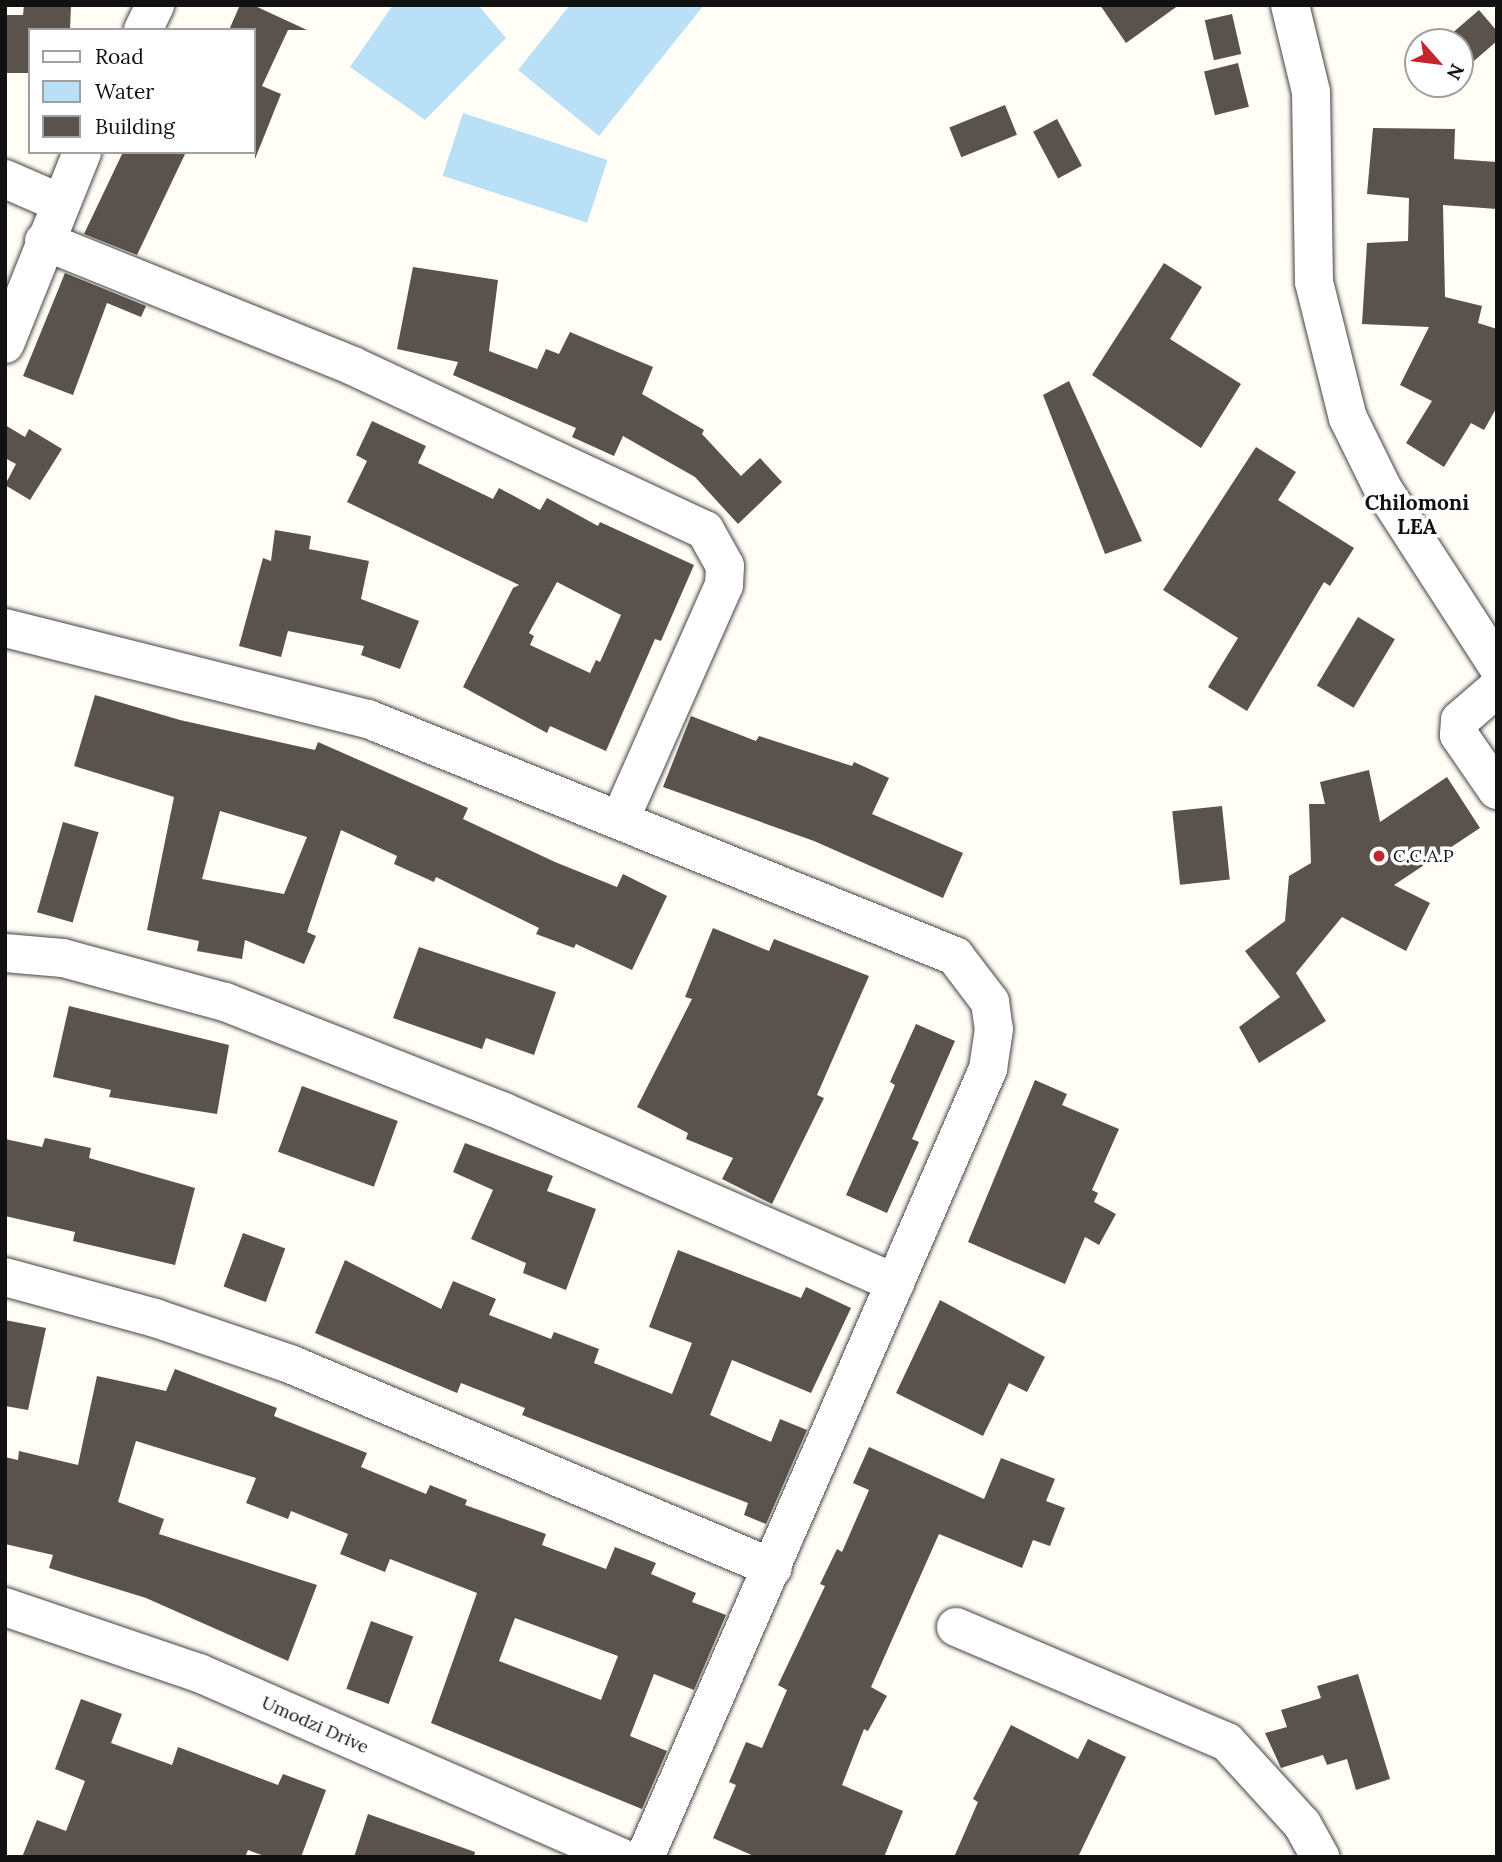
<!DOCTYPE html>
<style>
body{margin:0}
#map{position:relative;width:1502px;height:1862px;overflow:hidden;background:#fffdf5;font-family:Lora,serif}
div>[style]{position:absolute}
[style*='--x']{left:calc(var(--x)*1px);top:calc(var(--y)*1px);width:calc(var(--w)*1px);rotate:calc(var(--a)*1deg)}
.water>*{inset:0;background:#b9e0f7;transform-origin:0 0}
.building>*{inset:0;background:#5a524d;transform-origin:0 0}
.roads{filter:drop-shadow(0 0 2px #444) drop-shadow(0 0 2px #444)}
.minor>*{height:38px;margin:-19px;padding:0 19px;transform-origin:19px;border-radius:19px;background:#fff}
.dots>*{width:19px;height:19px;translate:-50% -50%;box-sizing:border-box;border:4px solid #fff;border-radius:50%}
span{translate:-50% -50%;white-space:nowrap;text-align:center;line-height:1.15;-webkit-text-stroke:7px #fff;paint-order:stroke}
.poi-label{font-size:18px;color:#111}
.left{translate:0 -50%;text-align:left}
.street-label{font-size:18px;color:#111}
.quarter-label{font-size:21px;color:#111;font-weight:700}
.frame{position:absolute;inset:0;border:7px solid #111;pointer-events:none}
.legend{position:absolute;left:28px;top:28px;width:228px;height:126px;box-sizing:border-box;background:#fff;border:2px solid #a0a0a0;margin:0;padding:9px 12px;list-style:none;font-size:21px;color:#111}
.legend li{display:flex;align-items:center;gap:14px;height:35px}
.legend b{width:35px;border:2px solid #a0a0a0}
.north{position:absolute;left:1404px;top:28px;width:70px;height:70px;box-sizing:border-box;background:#fff;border:2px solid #a0a0a0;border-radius:50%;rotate:118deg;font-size:19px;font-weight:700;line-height:28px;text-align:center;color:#111}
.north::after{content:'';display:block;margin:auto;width:24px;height:32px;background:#c4262e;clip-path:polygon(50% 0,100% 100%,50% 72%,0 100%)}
</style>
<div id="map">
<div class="water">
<i style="clip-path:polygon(393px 5px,478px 5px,506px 38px,425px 120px,350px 67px)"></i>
<i style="clip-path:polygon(570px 5px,704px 5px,599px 136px,518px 70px)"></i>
<i style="left:463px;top:113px;width:152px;height:66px;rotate:18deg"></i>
</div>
<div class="building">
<i style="clip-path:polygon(24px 5px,71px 5px,70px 30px,30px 30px,30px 73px,5px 73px,5px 15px,23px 15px)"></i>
<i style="clip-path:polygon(240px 5px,253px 5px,307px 30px,288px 30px,262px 86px,281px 94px,255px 159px,254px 30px,229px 30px)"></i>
<i style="clip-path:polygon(1100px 5px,1179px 5px,1126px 43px)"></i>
<i style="clip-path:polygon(1479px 10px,1497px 31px,1497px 41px,1460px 73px,1460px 42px,1442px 42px)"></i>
<i style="left:1232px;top:14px;width:41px;height:28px;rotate:77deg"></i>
<i style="left:1238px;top:63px;width:45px;height:35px;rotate:76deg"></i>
<i style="left:1005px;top:105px;width:32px;height:60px;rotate:68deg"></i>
<i style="left:1057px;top:119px;width:53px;height:27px;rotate:62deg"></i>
<i style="clip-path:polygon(1373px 128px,1455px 129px,1454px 159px,1497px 162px,1497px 209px,1443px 205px,1445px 297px,1482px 306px,1478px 323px,1497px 329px,1497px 407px,1484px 430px,1471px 423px,1444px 467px,1406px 443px,1432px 401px,1400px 385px,1429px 327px,1362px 324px,1367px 243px,1408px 241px,1409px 198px,1367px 194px)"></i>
<i style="clip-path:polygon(123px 152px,186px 152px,137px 255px,84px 234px)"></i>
<i style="clip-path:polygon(1164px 263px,1202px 287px,1170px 339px,1241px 384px,1201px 448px,1092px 375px)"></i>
<i style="clip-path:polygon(413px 267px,498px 280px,489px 351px,537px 369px,546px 349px,559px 354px,570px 332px,653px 367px,642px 394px,704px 430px,702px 434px,741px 476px,760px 458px,782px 482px,738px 524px,695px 477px,623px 436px,614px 456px,572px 437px,576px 428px,453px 375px,458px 362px,397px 349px)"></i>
<i style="clip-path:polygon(65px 273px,146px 306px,141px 317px,107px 303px,73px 395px,23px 376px)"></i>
<i style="clip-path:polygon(1069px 381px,1142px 541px,1105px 554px,1043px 395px)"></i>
<i style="clip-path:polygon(evenodd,372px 421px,426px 446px,418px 463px,493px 499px,499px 488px,540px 510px,547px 498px,598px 526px,600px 522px,694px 565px,661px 641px,655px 639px,606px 751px,550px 726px,547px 733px,463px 687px,513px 588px,519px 585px,347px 502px,367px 461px,356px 455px,372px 421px,557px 582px,621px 615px,600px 662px,596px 660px,590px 673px,530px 645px,534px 636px,529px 633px,557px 582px)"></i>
<i style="clip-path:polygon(5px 425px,25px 437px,29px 429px,62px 449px,30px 500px,5px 485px,16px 464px,5px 458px)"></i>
<i style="clip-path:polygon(1256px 447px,1296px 472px,1278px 500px,1354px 548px,1330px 586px,1324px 582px,1247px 711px,1208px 687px,1238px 638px,1163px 590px)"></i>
<i style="clip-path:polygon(275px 530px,311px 536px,309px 549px,369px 561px,361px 599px,419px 621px,400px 669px,361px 655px,364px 646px,288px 631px,281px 657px,239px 646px,263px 558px,271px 561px)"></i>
<i style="left:1358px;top:617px;width:43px;height:80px;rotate:31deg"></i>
<i style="clip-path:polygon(evenodd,95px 695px,180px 720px,315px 750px,318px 742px,468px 808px,463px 819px,555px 862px,617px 887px,623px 874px,667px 896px,632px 970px,576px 944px,574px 948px,536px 934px,539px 928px,436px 877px,434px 882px,394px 864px,397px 856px,341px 830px,307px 932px,316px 936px,304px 964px,245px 940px,242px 959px,197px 951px,199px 941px,147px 930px,174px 797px,74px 766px,95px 695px,220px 811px,307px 837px,284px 894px,202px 879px,220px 811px)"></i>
<i style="clip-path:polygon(691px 716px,756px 741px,759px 736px,852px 766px,854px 762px,889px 778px,872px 814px,963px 853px,943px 898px,814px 841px,663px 787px)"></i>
<i style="clip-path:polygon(1369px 770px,1380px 822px,1447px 777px,1480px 828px,1394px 885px,1430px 903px,1406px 951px,1342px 917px,1296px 973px,1326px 1021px,1259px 1063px,1239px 1027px,1280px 997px,1245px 951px,1285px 921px,1289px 876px,1311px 863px,1309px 804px,1325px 804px,1320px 782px)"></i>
<i style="left:1222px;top:806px;width:74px;height:50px;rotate:84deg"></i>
<i style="left:63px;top:822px;width:37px;height:94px;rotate:16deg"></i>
<i style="clip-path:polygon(713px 928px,769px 951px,774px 939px,869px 976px,817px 1095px,824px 1098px,772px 1204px,722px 1179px,733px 1158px,686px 1139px,688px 1133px,637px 1107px,692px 999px,685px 997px)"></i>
<i style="clip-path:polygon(419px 947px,556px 992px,534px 1055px,486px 1038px,482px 1049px,393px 1018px)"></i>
<i style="clip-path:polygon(69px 1006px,229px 1045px,217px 1114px,109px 1097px,111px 1090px,53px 1077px)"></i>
<i style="clip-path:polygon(916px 1024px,955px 1041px,912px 1139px,919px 1142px,887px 1213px,846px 1195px,895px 1085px,890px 1082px)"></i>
<i style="clip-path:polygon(1035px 1080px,1067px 1094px,1062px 1105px,1119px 1129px,1092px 1190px,1098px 1193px,1094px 1202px,1116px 1214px,1099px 1245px,1085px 1237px,1065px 1284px,968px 1242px)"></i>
<i style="left:302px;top:1086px;width:102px;height:70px;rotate:20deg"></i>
<i style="clip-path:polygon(45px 1138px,91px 1148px,89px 1158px,195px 1188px,175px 1265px,73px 1241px,75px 1232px,5px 1216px,5px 1139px,42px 1147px)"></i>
<i style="clip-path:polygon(465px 1143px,553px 1176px,547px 1191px,596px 1209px,566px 1290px,523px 1273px,526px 1263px,471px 1239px,493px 1190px,453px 1172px)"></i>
<i style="left:243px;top:1233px;width:45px;height:57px;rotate:20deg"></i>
<i style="clip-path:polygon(678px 1250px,801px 1298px,806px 1287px,851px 1308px,811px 1393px,732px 1360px,710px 1415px,771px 1442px,780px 1419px,807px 1430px,766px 1524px,744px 1515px,748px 1503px,522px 1415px,525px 1408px,461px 1383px,457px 1393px,315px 1333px,345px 1260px,441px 1309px,453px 1281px,496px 1299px,489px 1315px,551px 1339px,554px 1332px,599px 1349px,594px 1363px,672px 1394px,692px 1343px,649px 1327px)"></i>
<i style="clip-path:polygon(940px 1300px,1045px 1357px,1027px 1392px,1009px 1383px,983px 1436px,896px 1393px)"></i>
<i style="clip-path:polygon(5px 1320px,46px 1328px,28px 1410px,5px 1406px)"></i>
<i style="clip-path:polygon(evenodd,175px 1369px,277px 1408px,274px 1416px,367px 1453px,361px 1467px,426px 1494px,430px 1485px,467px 1500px,465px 1505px,546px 1534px,542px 1545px,606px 1569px,615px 1547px,656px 1563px,651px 1574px,696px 1593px,692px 1602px,726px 1615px,694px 1690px,654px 1674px,630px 1736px,667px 1751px,642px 1809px,431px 1723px,477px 1593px,390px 1559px,385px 1572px,340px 1554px,348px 1534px,291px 1511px,288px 1519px,246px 1503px,256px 1478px,136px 1441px,118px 1502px,164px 1519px,159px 1534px,317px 1585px,288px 1661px,146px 1598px,49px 1568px,53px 1555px,5px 1544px,5px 1457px,18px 1460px,19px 1451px,78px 1465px,97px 1376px,166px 1391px,175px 1369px,515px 1618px,618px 1656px,601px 1700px,499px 1661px,515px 1618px)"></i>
<i style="clip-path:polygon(869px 1447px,984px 1499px,1001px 1458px,1055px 1479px,1046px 1501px,1065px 1508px,1050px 1546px,1033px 1540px,1022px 1568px,939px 1534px,871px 1687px,887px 1696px,868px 1731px,864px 1729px,842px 1785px,903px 1811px,884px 1857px,756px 1857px,713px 1838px,736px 1785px,729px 1782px,746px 1742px,762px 1748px,787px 1690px,778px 1685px,825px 1586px,820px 1584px,837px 1549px,842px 1552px,869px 1490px,853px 1483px)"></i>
<i style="left:371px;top:1621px;width:45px;height:72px;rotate:20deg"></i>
<i style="clip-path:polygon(1358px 1674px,1390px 1779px,1356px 1790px,1347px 1759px,1327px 1765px,1323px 1755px,1281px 1768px,1265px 1733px,1287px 1727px,1281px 1710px,1321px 1698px,1317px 1686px)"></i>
<i style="clip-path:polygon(81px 1699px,122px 1714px,111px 1743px,172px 1765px,178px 1747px,278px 1785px,283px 1774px,326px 1790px,301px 1857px,267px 1857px,248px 1850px,245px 1857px,22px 1857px,37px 1820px,66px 1831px,85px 1781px,55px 1769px)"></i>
<i style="clip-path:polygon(1011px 1725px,1078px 1759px,1088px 1739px,1126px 1757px,1078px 1857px,954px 1857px,978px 1802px,973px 1799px)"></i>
<i style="clip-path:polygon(368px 1814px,475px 1852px,474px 1857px,354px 1857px)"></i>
</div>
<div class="roads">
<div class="minor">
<i style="--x:1290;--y:5;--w:89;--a:76.4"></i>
<i style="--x:1311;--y:92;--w:190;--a:89.1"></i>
<i style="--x:1314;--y:282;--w:140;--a:76"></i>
<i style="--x:1348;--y:418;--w:79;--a:63.8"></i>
<i style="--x:1383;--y:489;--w:210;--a:57.1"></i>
<i style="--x:143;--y:30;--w:28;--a:-64"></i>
<i style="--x:5;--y:179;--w:58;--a:23.5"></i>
<i style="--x:44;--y:241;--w:333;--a:22"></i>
<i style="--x:353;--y:366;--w:388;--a:25"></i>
<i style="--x:705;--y:530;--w:41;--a:60.9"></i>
<i style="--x:725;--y:566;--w:19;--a:93"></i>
<i style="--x:724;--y:585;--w:257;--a:113.9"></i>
<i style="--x:5;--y:344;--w:207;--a:-68.1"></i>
<i style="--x:5;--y:628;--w:374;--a:14.1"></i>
<i style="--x:368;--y:719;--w:633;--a:21.99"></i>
<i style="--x:955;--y:956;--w:58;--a:52.7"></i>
<i style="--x:990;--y:1002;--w:27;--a:82"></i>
<i style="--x:994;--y:1029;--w:40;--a:98.5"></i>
<i style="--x:988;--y:1069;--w:859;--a:113.52"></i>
<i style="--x:1497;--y:688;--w:49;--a:139.1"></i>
<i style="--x:1460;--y:720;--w:15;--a:94"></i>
<i style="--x:1459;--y:735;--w:67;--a:55.4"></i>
<i style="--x:5;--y:953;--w:58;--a:4.9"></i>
<i style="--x:63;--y:958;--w:168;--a:15.2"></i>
<i style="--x:225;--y:1002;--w:300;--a:21.5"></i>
<i style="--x:504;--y:1112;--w:427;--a:23.6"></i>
<i style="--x:5;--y:1277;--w:156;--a:15.3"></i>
<i style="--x:155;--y:1318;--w:143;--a:18.8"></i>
<i style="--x:290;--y:1364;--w:524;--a:22.9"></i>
<i style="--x:5;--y:1607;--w:205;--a:18.8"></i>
<i style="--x:199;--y:1673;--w:459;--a:23.6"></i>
<i style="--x:956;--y:1627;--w:294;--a:23"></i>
<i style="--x:1227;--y:1742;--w:111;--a:47.6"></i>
<i style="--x:1302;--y:1824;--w:38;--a:61"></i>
</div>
</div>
<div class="dots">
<i style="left:1379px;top:856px;background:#c4262e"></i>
</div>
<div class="poi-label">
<span class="left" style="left:1393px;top:856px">C.C.A.P</span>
</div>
<div class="street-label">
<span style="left:315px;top:1725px;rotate:24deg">Umodzi Drive</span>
</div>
<div class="quarter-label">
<span style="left:1417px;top:515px">Chilomoni<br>LEA</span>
</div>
<div class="frame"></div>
<ul class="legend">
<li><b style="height:9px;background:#fff"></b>Road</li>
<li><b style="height:19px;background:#b9e0f7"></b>Water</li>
<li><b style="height:19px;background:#5a524d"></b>Building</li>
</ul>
<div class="north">N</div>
</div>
